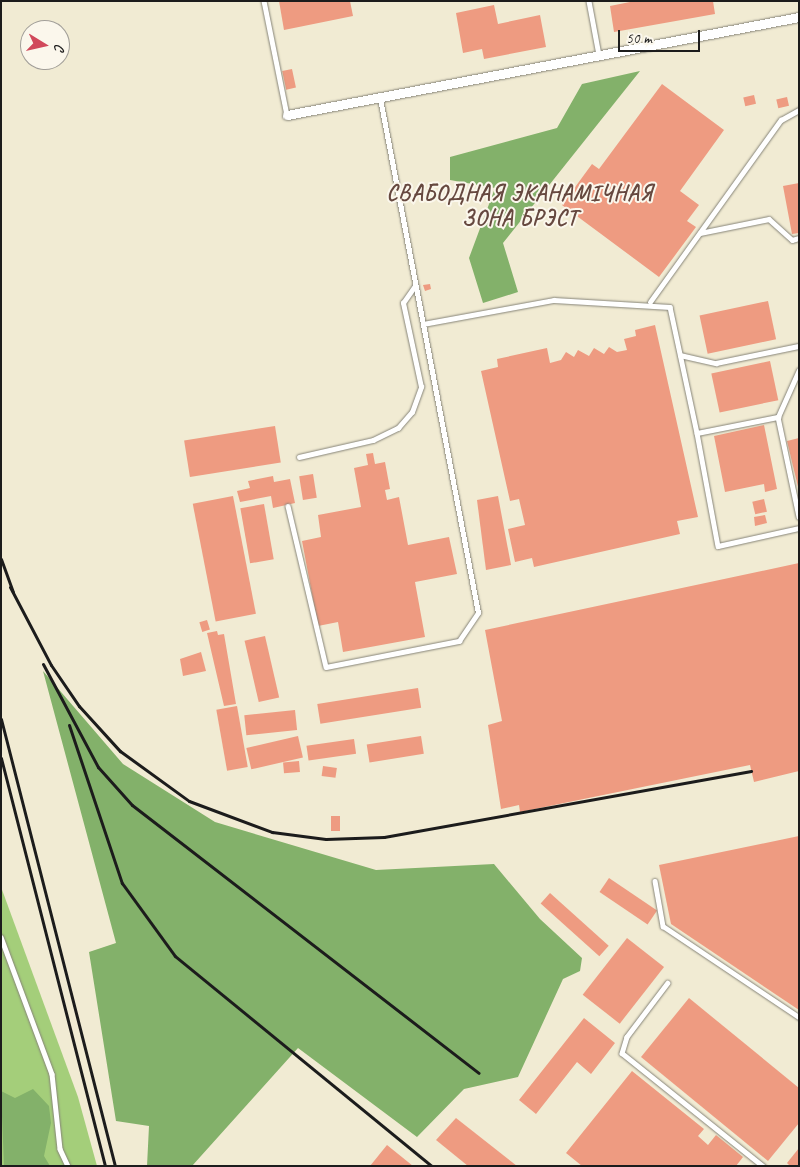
<!DOCTYPE html>
<meta charset="utf-8">
<style>
body{margin:0}
#map{position:relative;width:800px;height:1167px;overflow:hidden;background:#f1ebd3;font-family:Caveat,sans-serif}
div>[style]{position:absolute}
[style*='--x']{left:calc(var(--x)*1px);top:calc(var(--y)*1px);width:calc(var(--w)*1px);rotate:calc(var(--a)*1deg)}
.green>*{inset:0;background:#a4ce7a}
.forest>*{inset:0;background:#83b16a}
.building>*{inset:0;background:#ee9b81;transform-origin:0 0}
.roads{filter:drop-shadow(0 0 1px #868478) drop-shadow(0 0 1px #868478)}
.lane>*{height:4.5px;margin:-2.25px;padding:0 2.25px;transform-origin:2.25px;border-radius:2.25px;background:#fff}
.street>*{height:9px;margin:-4.5px;padding:0 4.5px;transform-origin:4.5px;border-radius:4.5px;background:#fff}
.rail>*{height:3px;margin:-1.5px;padding:0 1.5px;transform-origin:1.5px;border-radius:1.5px;background:#1c1c1c}
span{translate:-50% -50%;white-space:nowrap;text-align:center;line-height:1.15;-webkit-text-stroke:4px #fbf7ec;paint-order:stroke}
.district-label{font-size:22px;color:#66483f;font-weight:700;letter-spacing:1px}
.frame{position:absolute;inset:0;border:2px solid #1c1c1c;pointer-events:none}
.north{position:absolute;left:20px;top:20px;width:50px;height:50px;box-sizing:border-box;background:#fbf7ec;border:1px solid #a29f99;border-radius:50%;rotate:99deg;font-size:14px;font-weight:700;line-height:20px;text-align:center;color:#1c1c1c}
.north::after{content:'';display:block;margin:auto;width:18px;height:22px;background:#d1495b;clip-path:polygon(50% 0,100% 100%,50% 72%,0 100%)}
.scale{position:absolute;left:618px;top:30px;width:82px;height:22px;box-sizing:border-box;border:2px solid #1c1c1c;border-top:0;padding-left:6px;font-size:15px;line-height:18px;white-space:nowrap;color:#1c1c1c;-webkit-text-stroke:4px #fbf7ec;paint-order:stroke}
</style>
<div id="map">
<div class="green">
<i style="clip-path:polygon(1px 887px,78px 1097px,97px 1166px,1px 1166px)"></i>
</div>
<div class="forest">
<i style="clip-path:polygon(640px 71px,503px 243px,518px 292px,483px 303px,469px 258px,495px 188px,450px 180px,450px 157px,557px 128px,582px 84px)"></i>
<i style="clip-path:polygon(43px 671px,123px 764px,215px 822px,376px 870px,494px 864px,540px 919px,582px 958px,580px 971px,563px 979px,518px 1077px,464px 1089px,417px 1137px,298px 1048px,192px 1166px,147px 1166px,149px 1126px,116px 1121px,89px 952px,116px 943px)"></i>
<i style="clip-path:polygon(33px 1089px,49px 1106px,51px 1123px,44px 1156px,50px 1166px,4px 1166px,1px 1091px,15px 1098px)"></i>
</div>
<div class="building">
<i style="clip-path:polygon(279px 1px,350px 1px,353px 16px,284px 30px)"></i>
<i style="clip-path:polygon(635px 1px,713px 1px,715px 14px,614px 32px,610px 6px)"></i>
<i style="clip-path:polygon(494px 5px,498px 24px,540px 15px,546px 47px,484px 59px,482px 49px,463px 53px,456px 13px)"></i>
<i style="left:292px;top:69px;width:19px;height:10px;rotate:78deg"></i>
<i style="clip-path:polygon(662px 84px,724px 130px,680px 191px,699px 205px,687px 221px,696px 227px,659px 277px,562px 205px,592px 164px,599px 169px)"></i>
<i style="left:754px;top:95px;width:9px;height:11px;rotate:77deg"></i>
<i style="left:787px;top:97px;width:9px;height:11px;rotate:77deg"></i>
<i style="clip-path:polygon(799px 183px,799px 233px,792px 234px,783px 186px)"></i>
<i style="clip-path:polygon(430px 284px,431px 289px,425px 291px,423px 285px)"></i>
<i style="left:768px;top:301px;width:39px;height:70px;rotate:78deg"></i>
<i style="clip-path:polygon(655px 325px,698px 517px,677px 521px,680px 534px,534px 567px,532px 558px,515px 562px,508px 529px,525px 525px,519px 499px,510px 501px,481px 371px,498px 367px,497px 359px,547px 348px,550px 363px,561px 360px,566px 352px,574px 357px,578px 350px,589px 356px,594px 348px,604px 354px,609px 347px,617px 352px,627px 350px,624px 339px,636px 336px,635px 330px)"></i>
<i style="left:770px;top:361px;width:40px;height:60px;rotate:78deg"></i>
<i style="clip-path:polygon(764px 425px,777px 489px,765px 492px,764px 484px,725px 492px,714px 436px)"></i>
<i style="left:275px;top:426px;width:37px;height:92px;rotate:81deg"></i>
<i style="clip-path:polygon(799px 438px,799px 491px,787px 441px)"></i>
<i style="clip-path:polygon(373px 453px,375px 464px,385px 462px,390px 489px,385px 490px,387px 500px,399px 497px,408px 545px,449px 537px,457px 574px,415px 582px,425px 637px,343px 652px,338px 622px,318px 626px,302px 541px,321px 537px,318px 515px,361px 507px,354px 468px,368px 465px,366px 454px)"></i>
<i style="left:313px;top:474px;width:24px;height:14px;rotate:81deg"></i>
<i style="clip-path:polygon(273px 476px,274px 482px,290px 479px,295px 503px,273px 508px,271px 496px,240px 502px,237px 491px,250px 488px,248px 481px)"></i>
<i style="left:233px;top:496px;width:120px;height:41px;rotate:79deg"></i>
<i style="clip-path:polygon(498px 496px,511px 565px,486px 570px,477px 500px)"></i>
<i style="left:764px;top:499px;width:13px;height:12px;rotate:77deg"></i>
<i style="left:264px;top:504px;width:56px;height:24px;rotate:80deg"></i>
<i style="clip-path:polygon(765px 515px,767px 523px,755px 526px,754px 517px)"></i>
<i style="clip-path:polygon(799px 563px,799px 771px,754px 782px,750px 765px,520px 812px,519px 805px,501px 809px,488px 725px,502px 721px,485px 630px)"></i>
<i style="left:207px;top:620px;width:10px;height:8px;rotate:73deg"></i>
<i style="clip-path:polygon(217px 631px,218px 635px,224px 634px,236px 704px,224px 706px,207px 633px)"></i>
<i style="left:265px;top:636px;width:63px;height:21px;rotate:77deg"></i>
<i style="clip-path:polygon(201px 652px,206px 671px,183px 676px,180px 659px)"></i>
<i style="left:418px;top:688px;width:20px;height:102px;rotate:81deg"></i>
<i style="left:237px;top:706px;width:62px;height:21px;rotate:80deg"></i>
<i style="left:295px;top:710px;width:20px;height:51px;rotate:84deg"></i>
<i style="left:298px;top:736px;width:22px;height:53px;rotate:77deg"></i>
<i style="left:421px;top:736px;width:18px;height:55px;rotate:81deg"></i>
<i style="left:354px;top:739px;width:15px;height:48px;rotate:82deg"></i>
<i style="left:299px;top:761px;width:11px;height:16px;rotate:85deg"></i>
<i style="left:323px;top:766px;width:14px;height:10px;rotate:8deg"></i>
<i style="left:331px;top:816px;width:9px;height:15px"></i>
<i style="clip-path:polygon(799px 836px,799px 1010px,671px 924px,659px 865px)"></i>
<i style="left:609px;top:878px;width:58px;height:17px;rotate:34deg"></i>
<i style="left:550px;top:893px;width:79px;height:14px;rotate:42deg"></i>
<i style="left:627px;top:938px;width:47px;height:72px;rotate:38deg"></i>
<i style="clip-path:polygon(689px 998px,799px 1088px,799px 1123px,768px 1161px,641px 1057px)"></i>
<i style="clip-path:polygon(584px 1018px,615px 1043px,591px 1074px,577px 1062px,536px 1114px,519px 1100px)"></i>
<i style="clip-path:polygon(632px 1071px,704px 1129px,698px 1136px,708px 1145px,716px 1135px,743px 1157px,736px 1166px,582px 1166px,566px 1153px)"></i>
<i style="clip-path:polygon(456px 1118px,517px 1166px,468px 1166px,436px 1140px)"></i>
<i style="clip-path:polygon(387px 1145px,413px 1166px,370px 1166px)"></i>
<i style="clip-path:polygon(799px 1148px,799px 1166px,790px 1166px,787px 1163px)"></i>
</div>
<div class="roads">
<div class="lane">
<i style="--x:264;--y:1;--w:116;--a:78.6"></i>
<i style="--x:589;--y:1;--w:55;--a:79.5"></i>
<i style="--x:700;--y:233;--w:70;--a:-11.5"></i>
<i style="--x:769;--y:219;--w:31;--a:42"></i>
<i style="--x:792;--y:240;--w:7;--a:-16"></i>
<i style="--x:650;--y:302;--w:224;--a:-54.3"></i>
<i style="--x:781;--y:120;--w:21;--a:-29"></i>
<i style="--x:423;--y:324;--w:133;--a:-10.4"></i>
<i style="--x:554;--y:300;--w:116;--a:3.5"></i>
<i style="--x:670;--y:307;--w:129;--a:77.9"></i>
<i style="--x:697;--y:433;--w:83;--a:-11.2"></i>
<i style="--x:778;--y:417;--w:51;--a:-65.9"></i>
<i style="--x:680;--y:355;--w:37;--a:13"></i>
<i style="--x:716;--y:363;--w:85;--a:-11.6"></i>
<i style="--x:778;--y:417;--w:102;--a:78.1"></i>
<i style="--x:697;--y:433;--w:115;--a:79.5"></i>
<i style="--x:718;--y:546;--w:83;--a:-12.5"></i>
<i style="--x:299;--y:457;--w:76;--a:-12.9"></i>
<i style="--x:373;--y:440;--w:28;--a:-26"></i>
<i style="--x:398;--y:428;--w:21;--a:-49"></i>
<i style="--x:412;--y:412;--w:27;--a:-70"></i>
<i style="--x:421;--y:387;--w:86;--a:-102.1"></i>
<i style="--x:403;--y:303;--w:19;--a:-55"></i>
<i style="--x:288;--y:506;--w:165;--a:76.7"></i>
<i style="--x:326;--y:667;--w:136;--a:-11.1"></i>
<i style="--x:459;--y:641;--w:34;--a:-56"></i>
<i style="--x:478;--y:613;--w:523;--a:-100.79"></i>
<i style="--x:655;--y:881;--w:46;--a:79.9"></i>
<i style="--x:663;--y:926;--w:164;--a:33.8"></i>
<i style="--x:1;--y:937;--w:146;--a:69.6"></i>
<i style="--x:52;--y:1074;--w:75;--a:83.9"></i>
<i style="--x:60;--y:1149;--w:19;--a:65"></i>
<i style="--x:668;--y:983;--w:68;--a:127.2"></i>
<i style="--x:627;--y:1037;--w:17;--a:107"></i>
<i style="--x:622;--y:1053;--w:181;--a:38.7"></i>
</div>
<div class="street">
<i style="--x:287;--y:115;--w:521;--a:-10.84"></i>
</div>
</div>
<div class="rail">
<i style="--x:1;--y:559;--w:35;--a:70"></i>
<i style="--x:10;--y:587;--w:88;--a:62.3"></i>
<i style="--x:51;--y:665;--w:50;--a:55.7"></i>
<i style="--x:79;--y:706;--w:61;--a:47.7"></i>
<i style="--x:120;--y:751;--w:85;--a:35.9"></i>
<i style="--x:189;--y:801;--w:89;--a:20.5"></i>
<i style="--x:272;--y:832;--w:54;--a:7.4"></i>
<i style="--x:326;--y:839;--w:58;--a:-2"></i>
<i style="--x:384;--y:837;--w:373;--a:-10.2"></i>
<i style="--x:43;--y:664;--w:117;--a:61.9"></i>
<i style="--x:98;--y:767;--w:51;--a:48.2"></i>
<i style="--x:132;--y:805;--w:438;--a:37.7"></i>
<i style="--x:1;--y:719;--w:461;--a:75.7"></i>
<i style="--x:69;--y:725;--w:167;--a:71.5"></i>
<i style="--x:122;--y:883;--w:90;--a:54"></i>
<i style="--x:175;--y:956;--w:332;--a:39.3"></i>
<i style="--x:1;--y:758;--w:421;--a:75.7"></i>
</div>
<div class="district-label">
<span style="left:520px;top:206px">СВАБОДНАЯ ЭКАНАМІЧНАЯ<br>ЗОНА БРЭСТ</span>
</div>
<div class="frame"></div>
<div class="north">С</div>
<div class="scale">50 m</div>
</div>
